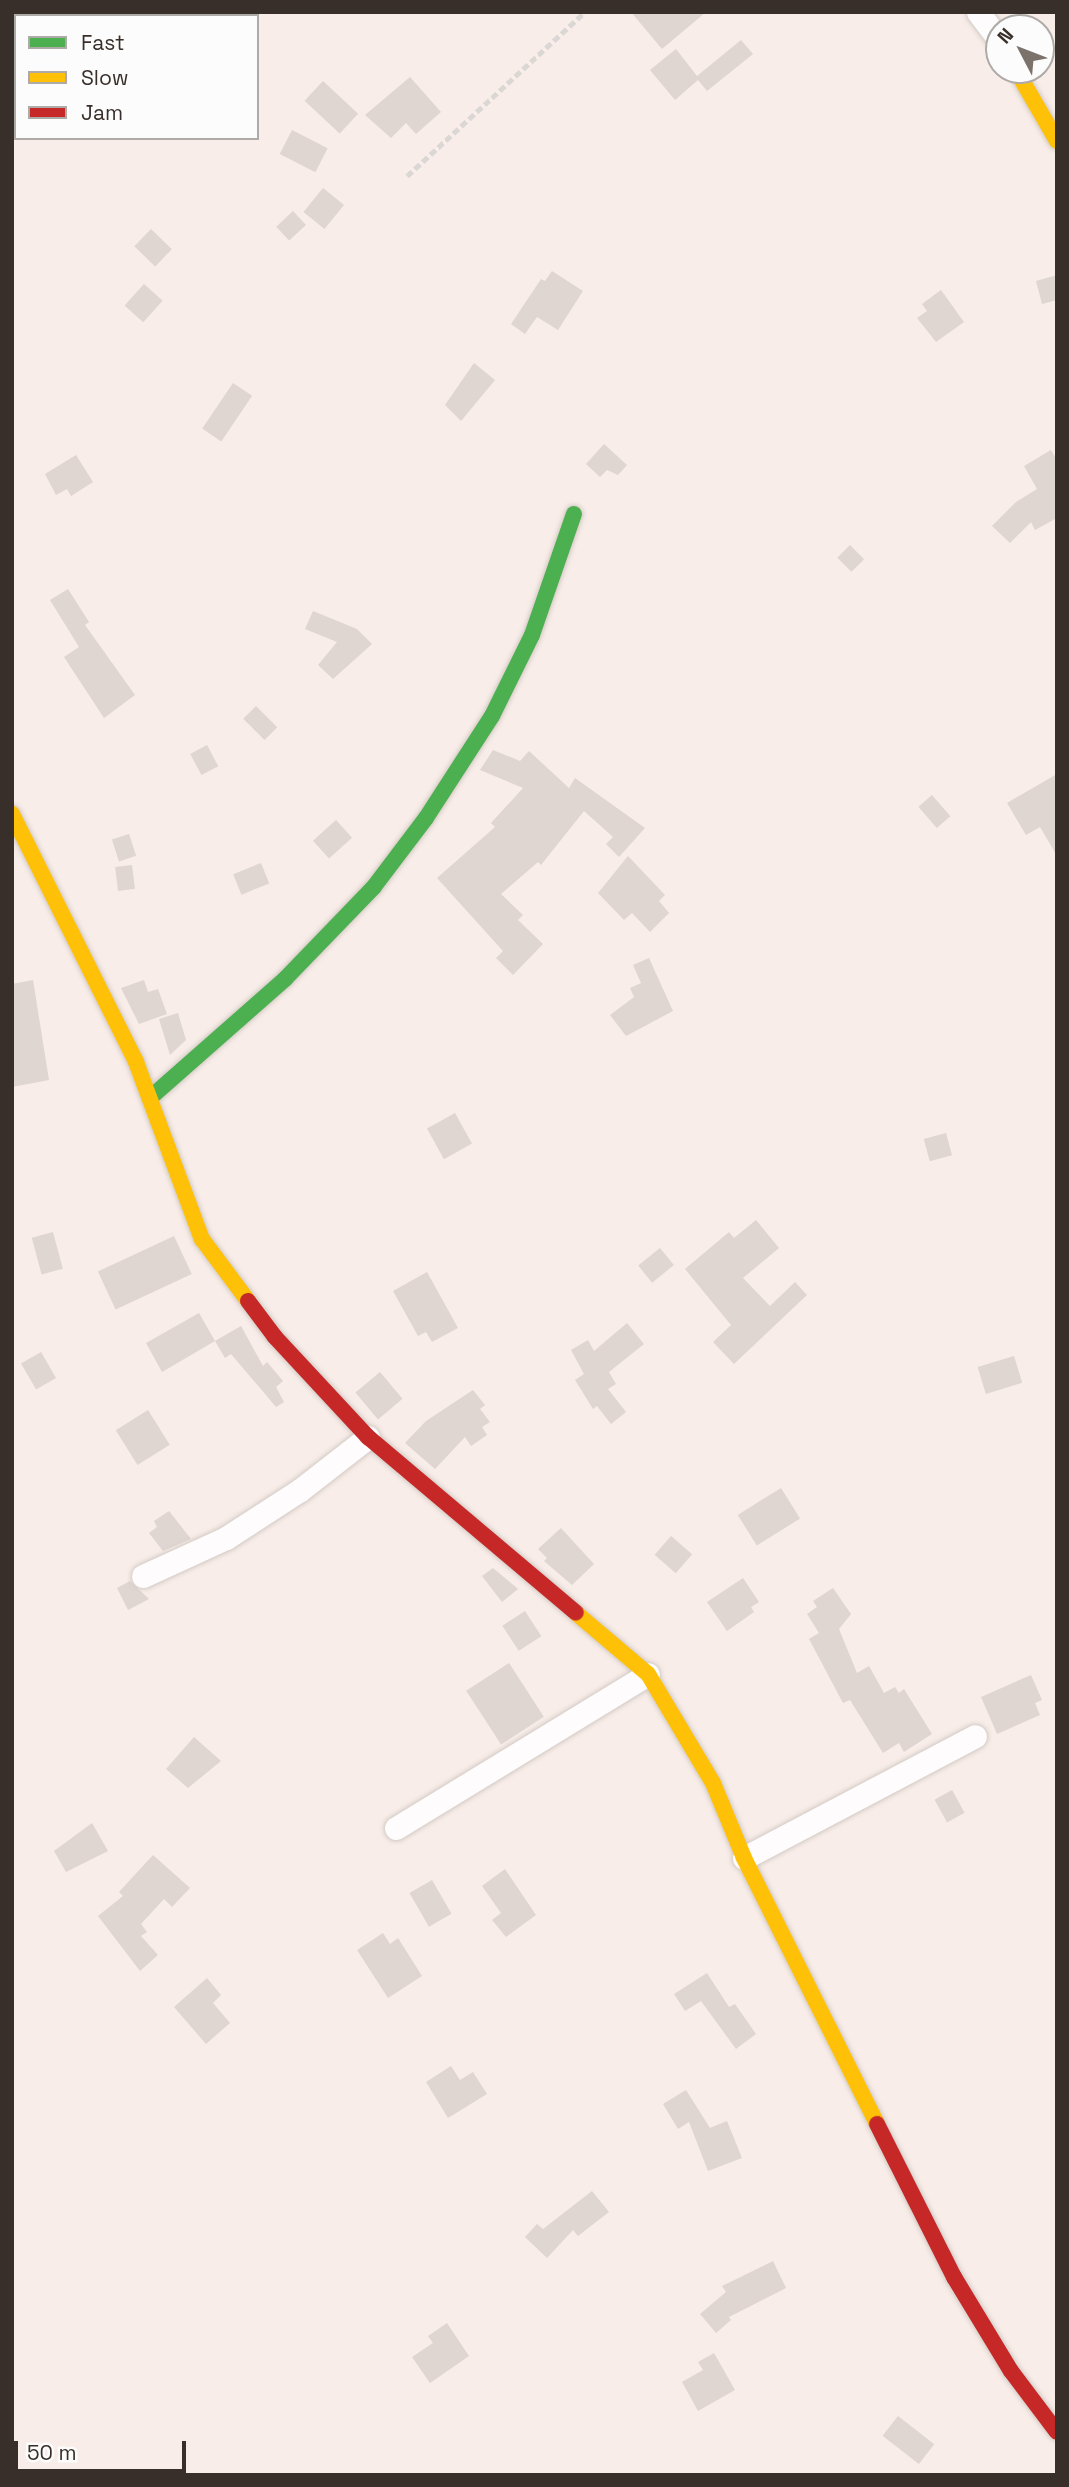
<!DOCTYPE html>
<style>
body{margin:0}
#map{position:relative;width:1069px;height:2487px;overflow:hidden;background:#f8ede8;font-family:"Space Grotesk",sans-serif}
div>[style]{position:absolute}
[style*='--x']{left:calc(var(--x)*1px);top:calc(var(--y)*1px);width:calc(var(--w)*1px);rotate:calc(var(--a)*1deg)}
.building>*{inset:0;background:#dfd5d1;transform-origin:0 0}
.path>*{height:4.5px;margin-top:-2.25px;transform-origin:0;background:repeating-linear-gradient(90deg,#dad7d5 0 7px,transparent 0 10.5px)}
.roads{filter:drop-shadow(0 0 2px #d3cac5) drop-shadow(0 0 2px #d3cac5)}
.street>*{height:23px;margin:-11.5px;padding:0 11.5px;transform-origin:11.5px;border-radius:11.5px;background:#fefcfc}
.fast>*{height:16px;margin:-8px;padding:0 8px;transform-origin:8px;border-radius:8px;background:#4caf50}
.slow>*{height:16px;margin:-8px;padding:0 8px;transform-origin:8px;border-radius:8px;background:#ffc107}
.jam>*{height:16px;margin:-8px;padding:0 8px;transform-origin:8px;border-radius:8px;background:#c62828}
span{translate:-50% -50%;white-space:nowrap;text-align:center;line-height:1.15;-webkit-text-stroke:5px #fcfcfc;paint-order:stroke}
.frame{position:absolute;inset:0;border:14px solid #382f2a;pointer-events:none}
.legend{position:absolute;left:14px;top:14px;width:245px;height:126px;box-sizing:border-box;background:#fcfcfc;border:2px solid #aeaaa8;margin:0;padding:9px 12px;list-style:none;font-size:21px;color:#382f2a}
.legend li{display:flex;align-items:center;gap:14px;height:35px}
.legend b{width:35px;border:2px solid #aeaaa8}
.north{position:absolute;left:985px;top:14px;width:70px;height:70px;box-sizing:border-box;background:#fcfcfc;border:2px solid #aeaaa8;border-radius:50%;rotate:312deg;font-size:19px;font-weight:700;line-height:28px;text-align:center;color:#382f2a}
.north::after{content:'';display:block;margin:auto;width:24px;height:32px;background:#7b726c;clip-path:polygon(50% 0,100% 100%,50% 72%,0 100%)}
.scale{position:absolute;left:14px;top:2441px;width:172px;height:32px;box-sizing:border-box;border:4px solid #382f2a;border-top:0;padding-left:9px;font-size:21px;line-height:24px;white-space:nowrap;color:#382f2a;-webkit-text-stroke:5px #fcfcfc;paint-order:stroke}
</style>
<div id="map">
<div class="building">
<i style="clip-path:polygon(631px 12px,706px 12px,662px 49px)"></i>
<i style="clip-path:polygon(741px 40px,753px 54px,707px 91px,698px 80px,675px 100px,650px 70px,676px 49px,697px 76px)"></i>
<i style="clip-path:polygon(410px 77px,441px 112px,416px 134px,406px 123px,391px 138px,365px 115px)"></i>
<i style="left:323px;top:81px;width:48px;height:27px;rotate:43deg"></i>
<i style="left:292px;top:130px;width:40px;height:27px;rotate:27deg"></i>
<i style="left:323px;top:188px;width:27px;height:31px;rotate:39deg"></i>
<i style="left:293px;top:211px;width:19px;height:23px;rotate:47deg"></i>
<i style="left:151px;top:229px;width:29px;height:24px;rotate:44deg"></i>
<i style="clip-path:polygon(552px 271px,583px 291px,558px 330px,537px 317px,525px 334px,511px 324px,541px 279px,545px 281px)"></i>
<i style="clip-path:polygon(1057px 275px,1057px 300px,1042px 304px,1036px 281px)"></i>
<i style="left:144px;top:284px;width:25px;height:29px;rotate:42deg"></i>
<i style="clip-path:polygon(941px 290px,964px 322px,936px 342px,917px 318px,927px 311px,922px 304px)"></i>
<i style="clip-path:polygon(474px 363px,495px 380px,461px 421px,445px 405px)"></i>
<i style="left:233px;top:383px;width:23px;height:55px;rotate:34deg"></i>
<i style="clip-path:polygon(604px 444px,627px 465px,618px 475px,607px 470px,600px 477px,586px 464px)"></i>
<i style="clip-path:polygon(1051px 450px,1057px 460px,1057px 523px,1055px 519px,1035px 530px,1031px 522px,1010px 543px,992px 526px,1016px 502px,1037px 489px,1024px 466px)"></i>
<i style="clip-path:polygon(76px 455px,93px 482px,71px 496px,67px 489px,56px 495px,45px 474px)"></i>
<i style="left:850px;top:545px;width:20px;height:18px;rotate:45deg"></i>
<i style="clip-path:polygon(68px 589px,89px 622px,85px 625px,135px 695px,104px 718px,64px 657px,79px 647px,50px 600px)"></i>
<i style="clip-path:polygon(313px 611px,357px 629px,372px 644px,333px 679px,318px 665px,337px 642px,305px 629px)"></i>
<i style="left:256px;top:706px;width:30px;height:18px;rotate:45deg"></i>
<i style="left:207px;top:745px;width:24px;height:19px;rotate:62deg"></i>
<i style="clip-path:polygon(493px 750px,520px 761px,529px 751px,569px 788px,575px 778px,645px 828px,619px 857px,606px 844px,613px 837px,584px 811px,541px 865px,538px 862px,501px 894px,523px 915px,518px 920px,543px 944px,513px 975px,496px 958px,503px 951px,437px 878px,495px 827px,491px 823px,523px 788px,480px 770px)"></i>
<i style="clip-path:polygon(1057px 774px,1057px 856px,1040px 827px,1026px 835px,1007px 803px)"></i>
<i style="left:932px;top:795px;width:28px;height:18px;rotate:49deg"></i>
<i style="left:336px;top:820px;width:24px;height:31px;rotate:48deg"></i>
<i style="left:129px;top:834px;width:23px;height:18px;rotate:72deg"></i>
<i style="clip-path:polygon(628px 856px,665px 895px,659px 901px,669px 913px,650px 932px,632px 913px,624px 920px,598px 893px)"></i>
<i style="left:261px;top:863px;width:22px;height:30px;rotate:68deg"></i>
<i style="left:132px;top:865px;width:24px;height:17px;rotate:83deg"></i>
<i style="clip-path:polygon(649px 958px,673px 1011px,626px 1036px,610px 1015px,634px 997px,630px 988px,641px 983px,633px 965px)"></i>
<i style="clip-path:polygon(33px 980px,49px 1080px,12px 1087px,12px 984px)"></i>
<i style="clip-path:polygon(144px 980px,148px 992px,158px 989px,167px 1014px,139px 1024px,121px 988px)"></i>
<i style="clip-path:polygon(178px 1013px,186px 1040px,170px 1055px,159px 1019px)"></i>
<i style="left:455px;top:1113px;width:35px;height:32px;rotate:61deg"></i>
<i style="left:946px;top:1133px;width:23px;height:23px;rotate:75deg"></i>
<i style="clip-path:polygon(756px 1220px,779px 1248px,743px 1278px,770px 1306px,795px 1282px,807px 1295px,734px 1364px,713px 1342px,731px 1325px,685px 1269px,729px 1232px,734px 1238px)"></i>
<i style="left:53px;top:1232px;width:38px;height:22px;rotate:75deg"></i>
<i style="left:174px;top:1236px;width:42px;height:84px;rotate:65deg"></i>
<i style="left:660px;top:1248px;width:22px;height:28px;rotate:51deg"></i>
<i style="clip-path:polygon(427px 1272px,458px 1328px,432px 1342px,426px 1332px,418px 1336px,393px 1291px)"></i>
<i style="clip-path:polygon(199px 1313px,215px 1341px,241px 1326px,263px 1366px,267px 1362px,283px 1381px,276px 1387px,284px 1402px,276px 1407px,231px 1354px,225px 1358px,215px 1341px,162px 1372px,146px 1343px)"></i>
<i style="clip-path:polygon(627px 1323px,644px 1344px,609px 1372px,616px 1384px,608px 1389px,626px 1412px,611px 1424px,597px 1406px,593px 1409px,575px 1380px,584px 1374px,571px 1350px,588px 1340px,594px 1351px)"></i>
<i style="left:41px;top:1352px;width:30px;height:23px;rotate:60deg"></i>
<i style="left:1014px;top:1356px;width:28px;height:38px;rotate:73deg"></i>
<i style="left:380px;top:1372px;width:35px;height:32px;rotate:50deg"></i>
<i style="clip-path:polygon(473px 1390px,485px 1405px,480px 1409px,490px 1422px,482px 1427px,487px 1435px,471px 1446px,465px 1437px,435px 1469px,405px 1443px,426px 1421px)"></i>
<i style="left:148px;top:1410px;width:41px;height:38px;rotate:58deg"></i>
<i style="left:781px;top:1488px;width:36px;height:51px;rotate:58deg"></i>
<i style="clip-path:polygon(169px 1511px,191px 1539px,163px 1551px,149px 1533px,157px 1527px,154px 1521px)"></i>
<i style="clip-path:polygon(561px 1528px,594px 1564px,572px 1585px,544px 1561px,547px 1558px,538px 1549px)"></i>
<i style="left:671px;top:1536px;width:28px;height:25px;rotate:41deg"></i>
<i style="clip-path:polygon(493px 1568px,518px 1589px,502px 1602px,482px 1576px)"></i>
<i style="clip-path:polygon(743px 1578px,759px 1602px,751px 1607px,754px 1612px,727px 1631px,707px 1602px)"></i>
<i style="clip-path:polygon(130px 1581px,149px 1599px,128px 1610px,117px 1588px)"></i>
<i style="clip-path:polygon(833px 1588px,851px 1614px,839px 1629px,857px 1673px,869px 1666px,884px 1693px,895px 1687px,899px 1693px,904px 1689px,932px 1734px,904px 1752px,899px 1743px,883px 1753px,850px 1700px,843px 1703px,809px 1639px,819px 1633px,807px 1614px,817px 1607px,813px 1601px)"></i>
<i style="left:525px;top:1611px;width:30px;height:27px;rotate:57deg"></i>
<i style="left:509px;top:1663px;width:64px;height:51px;rotate:57deg"></i>
<i style="clip-path:polygon(1031px 1675px,1042px 1700px,1035px 1703px,1040px 1715px,997px 1734px,981px 1697px)"></i>
<i style="clip-path:polygon(194px 1737px,221px 1761px,188px 1788px,166px 1769px)"></i>
<i style="left:952px;top:1790px;width:26px;height:20px;rotate:61deg"></i>
<i style="clip-path:polygon(92px 1823px,108px 1851px,66px 1872px,54px 1851px)"></i>
<i style="clip-path:polygon(153px 1855px,190px 1888px,172px 1907px,164px 1899px,141px 1924px,147px 1932px,141px 1936px,158px 1955px,140px 1971px,98px 1916px,123px 1896px,119px 1892px)"></i>
<i style="clip-path:polygon(505px 1869px,536px 1915px,506px 1937px,492px 1920px,501px 1913px,482px 1886px)"></i>
<i style="left:432px;top:1880px;width:39px;height:26px;rotate:60deg"></i>
<i style="clip-path:polygon(383px 1933px,390px 1944px,398px 1938px,422px 1976px,388px 1998px,357px 1950px)"></i>
<i style="clip-path:polygon(707px 1973px,729px 2007px,735px 2004px,756px 2034px,736px 2049px,701px 2001px,685px 2011px,674px 1994px)"></i>
<i style="clip-path:polygon(207px 1978px,221px 1995px,213px 2003px,230px 2023px,206px 2044px,174px 2007px)"></i>
<i style="clip-path:polygon(451px 2066px,460px 2080px,473px 2072px,487px 2094px,448px 2118px,426px 2082px)"></i>
<i style="clip-path:polygon(686px 2090px,710px 2128px,727px 2121px,742px 2158px,708px 2171px,689px 2122px,678px 2129px,663px 2104px)"></i>
<i style="clip-path:polygon(592px 2191px,609px 2212px,578px 2236px,573px 2230px,547px 2258px,525px 2237px,537px 2224px,543px 2229px)"></i>
<i style="clip-path:polygon(773px 2261px,786px 2288px,729px 2317px,731px 2320px,716px 2333px,700px 2314px,726px 2292px,722px 2286px)"></i>
<i style="clip-path:polygon(447px 2323px,469px 2356px,430px 2383px,412px 2357px,433px 2343px,428px 2336px)"></i>
<i style="clip-path:polygon(714px 2353px,735px 2390px,698px 2411px,682px 2382px,703px 2370px,698px 2362px)"></i>
<i style="left:898px;top:2416px;width:46px;height:25px;rotate:38deg"></i>
</div>
<div class="path">
<i style="--x:407;--y:176;--w:242;--a:-42.7"></i>
</div>
<div class="roads">
<div class="street">
<i style="--x:978;--y:12;--w:35;--a:53"></i>
<i style="--x:143;--y:1576;--w:91;--a:-24.6"></i>
<i style="--x:226;--y:1538;--w:88;--a:-33"></i>
<i style="--x:300;--y:1490;--w:86;--a:-37.9"></i>
<i style="--x:396;--y:1828;--w:295;--a:-31.4"></i>
<i style="--x:744;--y:1858;--w:261;--a:-27.8"></i>
</div>
<div class="fast">
<i style="--x:150;--y:1098;--w:180;--a:-41.4"></i>
<i style="--x:285;--y:979;--w:127;--a:-46"></i>
<i style="--x:373;--y:888;--w:88;--a:-52.9"></i>
<i style="--x:426;--y:818;--w:121;--a:-57.1"></i>
<i style="--x:492;--y:716;--w:90;--a:-63.7"></i>
<i style="--x:532;--y:635;--w:128;--a:-70.9"></i>
</div>
<div class="slow">
<i style="--x:1016;--y:70;--w:82;--a:60"></i>
<i style="--x:12;--y:814;--w:277;--a:63.4"></i>
<i style="--x:136;--y:1062;--w:189;--a:69.6"></i>
<i style="--x:202;--y:1239;--w:77;--a:53.4"></i>
<i style="--x:576;--y:1613;--w:94;--a:40.3"></i>
<i style="--x:648;--y:1674;--w:127;--a:59.2"></i>
<i style="--x:713;--y:1783;--w:81;--a:67.5"></i>
<i style="--x:744;--y:1858;--w:297;--a:63.4"></i>
</div>
<div class="jam">
<i style="--x:248;--y:1301;--w:45;--a:53.1"></i>
<i style="--x:275;--y:1337;--w:137;--a:47.1"></i>
<i style="--x:368;--y:1437;--w:272;--a:40.2"></i>
<i style="--x:877;--y:2124;--w:171;--a:63.3"></i>
<i style="--x:954;--y:2277;--w:110;--a:58.8"></i>
<i style="--x:1011;--y:2371;--w:76;--a:53"></i>
</div>
</div>
<div class="frame"></div>
<ul class="legend">
<li><b style="height:9px;background:#4caf50"></b>Fast</li>
<li><b style="height:9px;background:#ffc107"></b>Slow</li>
<li><b style="height:9px;background:#c62828"></b>Jam</li>
</ul>
<div class="north">N</div>
<div class="scale">50 m</div>
</div>
